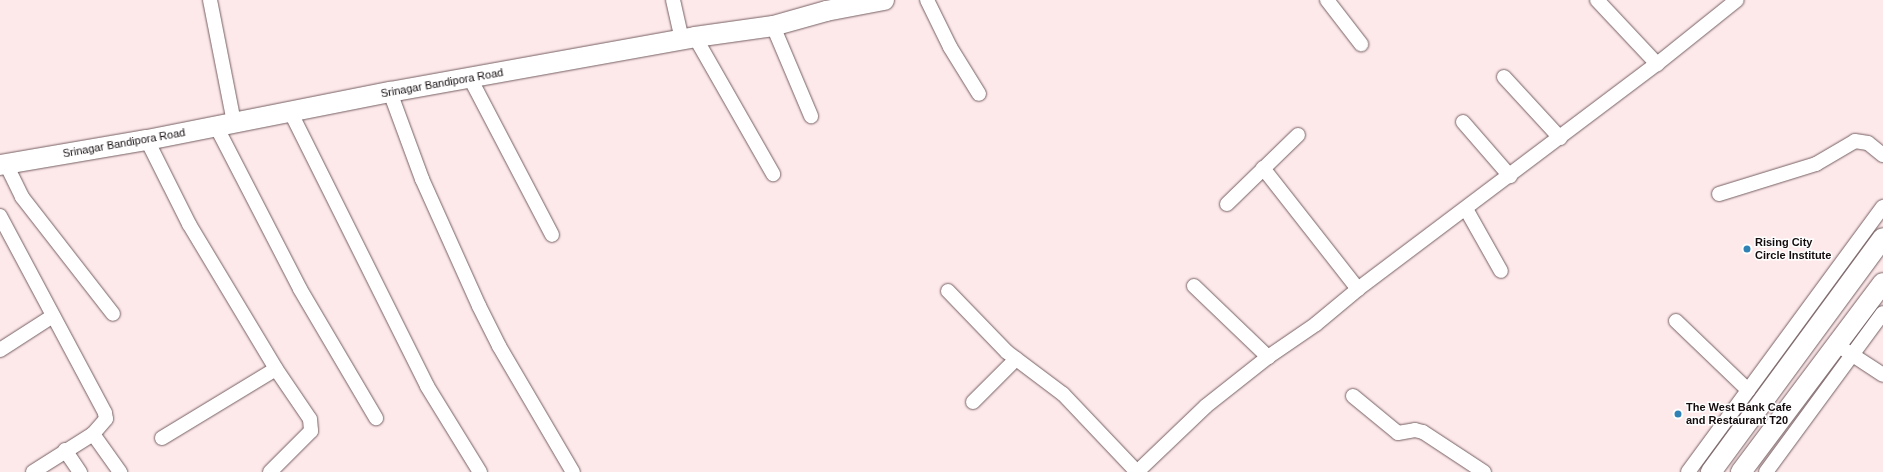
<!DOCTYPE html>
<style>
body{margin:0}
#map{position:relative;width:1883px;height:472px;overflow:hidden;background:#fde8ea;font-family:Arial,sans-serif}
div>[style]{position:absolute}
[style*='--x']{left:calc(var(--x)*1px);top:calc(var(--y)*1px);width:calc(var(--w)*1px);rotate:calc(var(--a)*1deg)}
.roads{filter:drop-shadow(0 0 1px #755f62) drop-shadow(0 0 1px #755f62)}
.minor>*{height:14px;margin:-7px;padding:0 7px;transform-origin:7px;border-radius:7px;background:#fff}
.highway>*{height:20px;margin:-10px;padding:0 10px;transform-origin:10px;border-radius:10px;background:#fff}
.dots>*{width:11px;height:11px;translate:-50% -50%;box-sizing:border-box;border:2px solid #fff;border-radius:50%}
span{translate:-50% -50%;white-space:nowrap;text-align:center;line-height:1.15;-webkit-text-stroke:3px #fff;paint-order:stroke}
.street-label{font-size:11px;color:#140c0d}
.poi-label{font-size:11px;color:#140c0d;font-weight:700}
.left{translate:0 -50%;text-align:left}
</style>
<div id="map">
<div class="roads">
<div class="minor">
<i style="--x:210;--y:0;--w:124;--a:78.9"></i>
<i style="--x:673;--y:0;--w:41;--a:77.3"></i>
<i style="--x:927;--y:0;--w:52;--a:63.9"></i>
<i style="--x:950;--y:47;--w:55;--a:58.3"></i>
<i style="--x:1327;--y:0;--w:56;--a:52.3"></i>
<i style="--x:1597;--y:0;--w:88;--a:46.8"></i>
<i style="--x:773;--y:26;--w:98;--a:67.1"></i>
<i style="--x:695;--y:37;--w:158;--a:60.3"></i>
<i style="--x:1504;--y:77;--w:83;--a:47.4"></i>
<i style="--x:470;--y:78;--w:177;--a:62.4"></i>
<i style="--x:390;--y:92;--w:93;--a:69.8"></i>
<i style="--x:422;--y:179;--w:139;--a:65.8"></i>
<i style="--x:479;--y:306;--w:45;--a:63.4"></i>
<i style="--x:499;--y:346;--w:146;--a:59.6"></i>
<i style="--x:290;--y:111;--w:307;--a:63.5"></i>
<i style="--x:427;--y:386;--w:101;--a:58.4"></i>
<i style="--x:1463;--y:122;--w:72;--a:49"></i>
<i style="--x:216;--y:126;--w:183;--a:62.7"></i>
<i style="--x:300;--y:289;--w:150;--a:59.5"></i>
<i style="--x:147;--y:140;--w:94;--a:63.4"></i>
<i style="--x:189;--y:224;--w:169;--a:59"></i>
<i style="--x:276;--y:369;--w:60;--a:55.8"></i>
<i style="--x:310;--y:419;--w:12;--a:85"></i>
<i style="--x:311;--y:431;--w:58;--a:135"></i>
<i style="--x:6;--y:164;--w:37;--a:64"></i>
<i style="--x:22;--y:197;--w:148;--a:52.1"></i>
<i style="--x:1263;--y:168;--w:154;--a:51.9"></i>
<i style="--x:1719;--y:194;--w:102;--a:-17.2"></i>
<i style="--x:1816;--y:164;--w:45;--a:-30.5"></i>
<i style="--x:1855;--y:141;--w:13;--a:9"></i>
<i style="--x:1868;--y:143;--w:19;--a:39"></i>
<i style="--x:1227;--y:204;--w:99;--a:-44.2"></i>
<i style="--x:1466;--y:209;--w:71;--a:60.6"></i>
<i style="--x:0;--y:216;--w:223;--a:61.9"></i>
<i style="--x:105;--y:413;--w:6;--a:81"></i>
<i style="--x:106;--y:419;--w:20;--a:131"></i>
<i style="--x:93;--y:434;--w:71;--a:147.7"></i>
<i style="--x:1194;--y:286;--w:103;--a:43.8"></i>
<i style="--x:948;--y:291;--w:85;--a:46"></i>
<i style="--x:1007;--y:352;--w:70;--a:36.9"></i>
<i style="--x:1063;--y:394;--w:108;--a:46.5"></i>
<i style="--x:1676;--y:321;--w:100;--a:43.8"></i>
<i style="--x:0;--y:350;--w:63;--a:-32.7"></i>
<i style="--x:1845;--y:350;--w:45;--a:33.3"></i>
<i style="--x:1353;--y:396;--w:58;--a:39.4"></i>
<i style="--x:1398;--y:433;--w:17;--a:-10"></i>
<i style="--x:1415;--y:430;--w:8;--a:14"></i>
<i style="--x:1423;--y:432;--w:73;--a:33.3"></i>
<i style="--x:973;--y:402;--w:61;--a:-45"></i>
<i style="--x:93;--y:434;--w:47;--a:54.6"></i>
<i style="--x:162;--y:438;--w:133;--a:-31.2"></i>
<i style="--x:65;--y:450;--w:27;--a:56"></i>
<i style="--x:1137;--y:472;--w:95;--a:-43.7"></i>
<i style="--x:1206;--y:406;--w:79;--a:-38.3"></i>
<i style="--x:1268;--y:357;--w:58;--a:-34.5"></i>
<i style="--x:1316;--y:324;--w:55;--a:-39.8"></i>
<i style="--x:1358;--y:289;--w:374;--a:-37"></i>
<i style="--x:1657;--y:64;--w:102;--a:-38.7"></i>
<i style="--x:1688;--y:472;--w:329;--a:-53.7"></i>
<i style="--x:1766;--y:472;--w:197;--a:-53.7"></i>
</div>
<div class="highway">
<i style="--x:0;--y:165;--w:149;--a:-9.7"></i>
<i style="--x:147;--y:140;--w:248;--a:-11.2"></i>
<i style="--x:390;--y:92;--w:310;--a:-10.2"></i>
<i style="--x:695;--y:37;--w:79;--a:-8"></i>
<i style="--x:773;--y:26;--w:55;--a:-15.8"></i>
<i style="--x:826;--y:11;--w:59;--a:-10.7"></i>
<i style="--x:1711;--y:472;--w:290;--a:-53.7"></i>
<i style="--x:1741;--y:472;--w:236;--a:-53.1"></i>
</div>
</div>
<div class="dots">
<i style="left:1747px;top:249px;background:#3182b4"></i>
<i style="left:1678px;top:414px;background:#3182b4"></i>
</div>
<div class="street-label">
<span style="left:442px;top:83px;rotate:-10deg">Srinagar Bandipora Road</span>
<span style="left:124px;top:143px;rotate:-10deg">Srinagar Bandipora Road</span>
</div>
<div class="poi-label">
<span class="left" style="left:1755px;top:249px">Rising City<br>Circle Institute</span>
<span class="left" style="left:1686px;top:414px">The West Bank Cafe<br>and Restaurant T20</span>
</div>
</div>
